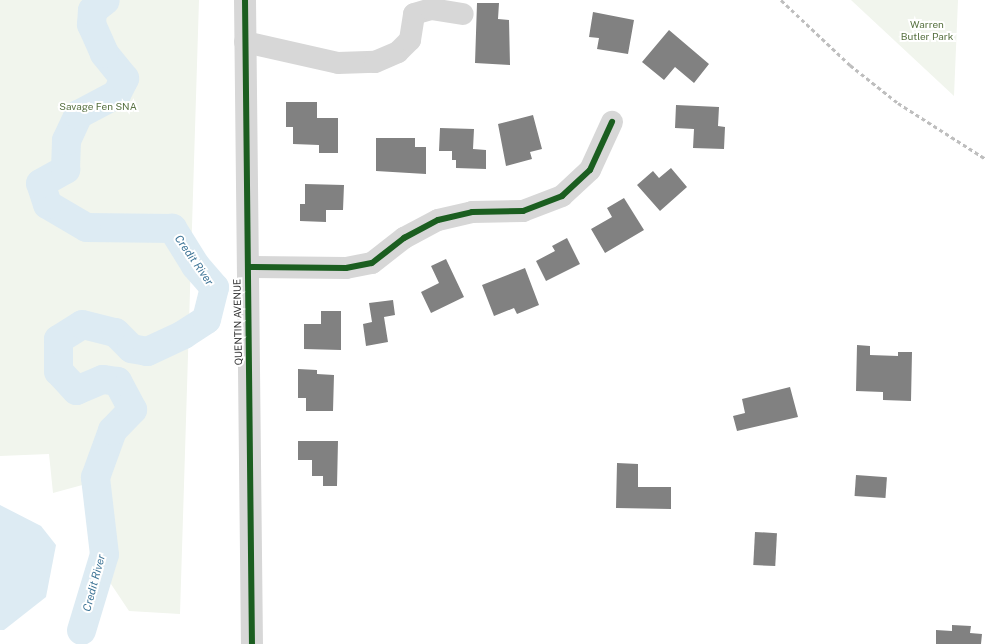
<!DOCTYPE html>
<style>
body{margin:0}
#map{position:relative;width:986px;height:644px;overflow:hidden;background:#fff;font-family:"Public Sans",sans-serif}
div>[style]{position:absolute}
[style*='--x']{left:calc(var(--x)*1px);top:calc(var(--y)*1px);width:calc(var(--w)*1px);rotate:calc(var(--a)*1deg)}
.green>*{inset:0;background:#f1f5ed}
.water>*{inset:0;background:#ddebf3}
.river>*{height:29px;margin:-14.5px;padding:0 14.5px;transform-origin:14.5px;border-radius:14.5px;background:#ddebf3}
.building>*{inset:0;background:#818181;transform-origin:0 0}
.minor>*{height:22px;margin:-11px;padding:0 11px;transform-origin:11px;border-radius:11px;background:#d7d7d7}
.rail>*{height:3px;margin-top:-1.5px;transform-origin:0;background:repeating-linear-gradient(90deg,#bebebe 0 4px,transparent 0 7px)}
.cycleway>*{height:6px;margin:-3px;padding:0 3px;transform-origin:3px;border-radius:3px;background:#1b5e20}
span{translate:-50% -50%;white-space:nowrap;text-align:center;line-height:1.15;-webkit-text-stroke:4px #fff;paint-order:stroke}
.park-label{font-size:10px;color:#56703f}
.street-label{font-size:10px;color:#333}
.water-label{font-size:11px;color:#3f7597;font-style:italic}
</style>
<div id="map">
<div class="green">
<i style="clip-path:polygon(0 0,199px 0,180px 614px,129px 611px,91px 554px,105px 533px,86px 484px,53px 493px,49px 454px,0 456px)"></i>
<i style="clip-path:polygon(851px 0,958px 0,954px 96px)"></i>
</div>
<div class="water">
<i style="clip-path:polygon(0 505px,41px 526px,56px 545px,46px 597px,4px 630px,0 630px)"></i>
</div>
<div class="river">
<i style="--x:81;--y:630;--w:79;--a:-73.2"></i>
<i style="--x:104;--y:554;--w:78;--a:-96.7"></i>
<i style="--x:95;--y:477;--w:50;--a:-70.1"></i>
<i style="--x:112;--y:430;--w:29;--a:-46"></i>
<i style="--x:132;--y:409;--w:32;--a:-118"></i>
<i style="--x:117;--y:381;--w:15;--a:-172"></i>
<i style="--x:102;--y:379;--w:28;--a:157"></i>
<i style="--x:76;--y:390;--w:26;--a:-133"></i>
<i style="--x:58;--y:371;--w:32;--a:-90"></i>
<i style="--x:58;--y:339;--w:28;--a:-32"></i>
<i style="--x:82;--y:324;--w:34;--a:14"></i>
<i style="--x:115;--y:332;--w:23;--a:45"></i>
<i style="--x:131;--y:348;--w:16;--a:11"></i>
<i style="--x:147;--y:351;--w:40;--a:-25"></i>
<i style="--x:183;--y:334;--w:27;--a:-33"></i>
<i style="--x:206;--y:319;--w:33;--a:-76"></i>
<i style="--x:214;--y:287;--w:29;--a:-131"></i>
<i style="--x:195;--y:265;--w:44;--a:-121.9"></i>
<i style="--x:172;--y:228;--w:86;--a:-179.3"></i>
<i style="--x:86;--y:227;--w:45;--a:-149.5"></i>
<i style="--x:47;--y:204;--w:22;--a:-108"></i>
<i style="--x:40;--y:183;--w:29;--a:-29"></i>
<i style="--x:65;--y:169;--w:29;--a:-88"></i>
<i style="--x:66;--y:140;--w:29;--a:-65"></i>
<i style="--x:78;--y:114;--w:43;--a:-27.8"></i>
<i style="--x:116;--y:94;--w:18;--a:-63"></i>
<i style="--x:124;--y:78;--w:32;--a:-129"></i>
<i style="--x:104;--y:53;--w:32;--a:-114"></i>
<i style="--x:91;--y:24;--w:14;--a:-86"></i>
<i style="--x:92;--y:10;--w:16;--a:-38"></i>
</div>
<div class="building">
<i style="clip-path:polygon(477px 3px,499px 3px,498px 19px,509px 20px,510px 65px,475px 63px)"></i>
<i style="clip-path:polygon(593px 12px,634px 20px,628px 54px,597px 49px,599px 38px,589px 37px)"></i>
<i style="clip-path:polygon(669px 30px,709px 64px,694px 83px,675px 67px,664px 80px,642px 62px)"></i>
<i style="clip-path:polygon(286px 102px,317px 102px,317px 118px,338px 118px,338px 153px,319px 153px,319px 145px,293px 144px,293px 127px,286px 127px)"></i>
<i style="clip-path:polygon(676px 105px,719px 107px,718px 126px,725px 127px,724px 149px,693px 148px,694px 129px,675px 128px)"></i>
<i style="clip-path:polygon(533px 115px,542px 149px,530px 152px,532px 159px,506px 166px,498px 124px)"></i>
<i style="clip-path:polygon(440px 128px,474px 129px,473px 149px,486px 150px,486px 169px,456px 168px,456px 160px,452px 160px,452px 151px,439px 151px)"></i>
<i style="clip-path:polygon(376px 138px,415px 138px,415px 147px,426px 147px,426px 174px,376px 171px)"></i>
<i style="clip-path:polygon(671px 168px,687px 187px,660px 211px,637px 185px,653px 171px,659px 178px)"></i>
<i style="clip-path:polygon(305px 184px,344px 185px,343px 210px,326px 210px,326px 222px,300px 221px,300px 204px,305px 204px)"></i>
<i style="clip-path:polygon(624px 198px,644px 230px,605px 253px,591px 229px,612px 217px,607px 208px)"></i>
<i style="clip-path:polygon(567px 238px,580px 264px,546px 281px,536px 261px,555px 251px,552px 246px)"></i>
<i style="clip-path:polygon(446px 259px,464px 297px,431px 313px,421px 292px,439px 283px,431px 266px)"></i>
<i style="clip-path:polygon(525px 268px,539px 305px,517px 314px,514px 308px,494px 316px,482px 285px)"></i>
<i style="clip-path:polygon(393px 300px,395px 315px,384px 317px,388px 342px,366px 346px,363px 324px,372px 322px,369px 303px)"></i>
<i style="clip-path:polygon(321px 311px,341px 311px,341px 350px,304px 349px,304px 324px,321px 324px)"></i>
<i style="clip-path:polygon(857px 345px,870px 346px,870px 355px,898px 356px,898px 352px,912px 352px,911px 401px,883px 400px,883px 392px,856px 391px)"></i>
<i style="clip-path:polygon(298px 369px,317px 370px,317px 374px,334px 375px,333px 411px,306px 411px,306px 398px,298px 398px)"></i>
<i style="clip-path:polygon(790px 387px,798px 417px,737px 431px,733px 416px,745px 413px,742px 399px)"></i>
<i style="clip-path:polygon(298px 441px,338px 441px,337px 486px,323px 486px,323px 476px,312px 476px,312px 460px,298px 460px)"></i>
<i style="clip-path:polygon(617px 463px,638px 464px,638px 487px,671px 487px,671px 509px,616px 508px)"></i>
<i style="left:856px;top:475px;width:31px;height:21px;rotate:4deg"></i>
<i style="left:755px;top:532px;width:22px;height:33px;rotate:3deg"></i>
<i style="clip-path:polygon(952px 625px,971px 626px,970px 633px,982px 634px,981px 644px,936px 644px,936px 630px,952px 631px)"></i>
</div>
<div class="minor">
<i style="--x:245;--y:0;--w:644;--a:89.38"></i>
<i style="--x:245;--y:42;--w:95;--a:12.7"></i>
<i style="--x:338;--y:63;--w:37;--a:-2"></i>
<i style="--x:375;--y:62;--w:25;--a:-23"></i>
<i style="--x:398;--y:52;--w:17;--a:-45"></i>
<i style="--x:410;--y:40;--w:26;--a:-81"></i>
<i style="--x:414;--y:14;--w:18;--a:-16"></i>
<i style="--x:431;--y:9;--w:32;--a:9"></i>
<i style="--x:248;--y:267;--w:98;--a:0.6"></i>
<i style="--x:346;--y:268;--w:26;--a:-11"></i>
<i style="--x:372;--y:263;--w:41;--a:-38"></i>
<i style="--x:404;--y:238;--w:38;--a:-28"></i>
<i style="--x:438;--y:220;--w:35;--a:-13"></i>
<i style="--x:472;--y:212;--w:51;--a:-1.1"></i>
<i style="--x:523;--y:211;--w:42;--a:-21"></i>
<i style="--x:562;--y:196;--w:38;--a:-43"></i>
<i style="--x:590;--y:170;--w:53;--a:-65.4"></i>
</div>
<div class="rail">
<i style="--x:781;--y:0;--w:95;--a:43.3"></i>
<i style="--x:850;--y:65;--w:61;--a:38.4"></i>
<i style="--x:898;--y:103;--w:104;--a:32.5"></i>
</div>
<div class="cycleway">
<i style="--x:245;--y:0;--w:644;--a:89.38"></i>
<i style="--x:248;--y:267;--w:98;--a:0.6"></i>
<i style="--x:346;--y:268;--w:26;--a:-11"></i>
<i style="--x:372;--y:263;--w:41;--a:-38"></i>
<i style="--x:404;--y:238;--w:38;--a:-28"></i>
<i style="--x:438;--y:220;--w:35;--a:-13"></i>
<i style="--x:472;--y:212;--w:51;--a:-1.1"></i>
<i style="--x:523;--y:211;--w:42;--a:-21"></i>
<i style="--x:562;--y:196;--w:38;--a:-43"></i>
<i style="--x:590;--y:170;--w:53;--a:-65.4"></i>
</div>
<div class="park-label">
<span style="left:927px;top:30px">Warren<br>Butler Park</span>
<span style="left:98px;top:107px">Savage Fen SNA</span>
</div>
<div class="street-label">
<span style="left:238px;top:322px;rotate:-91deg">QUENTIN AVENUE</span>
</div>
<div class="water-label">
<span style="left:194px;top:260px;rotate:55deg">Credit River</span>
<span style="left:94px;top:583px;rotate:-75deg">Credit River</span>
</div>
</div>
